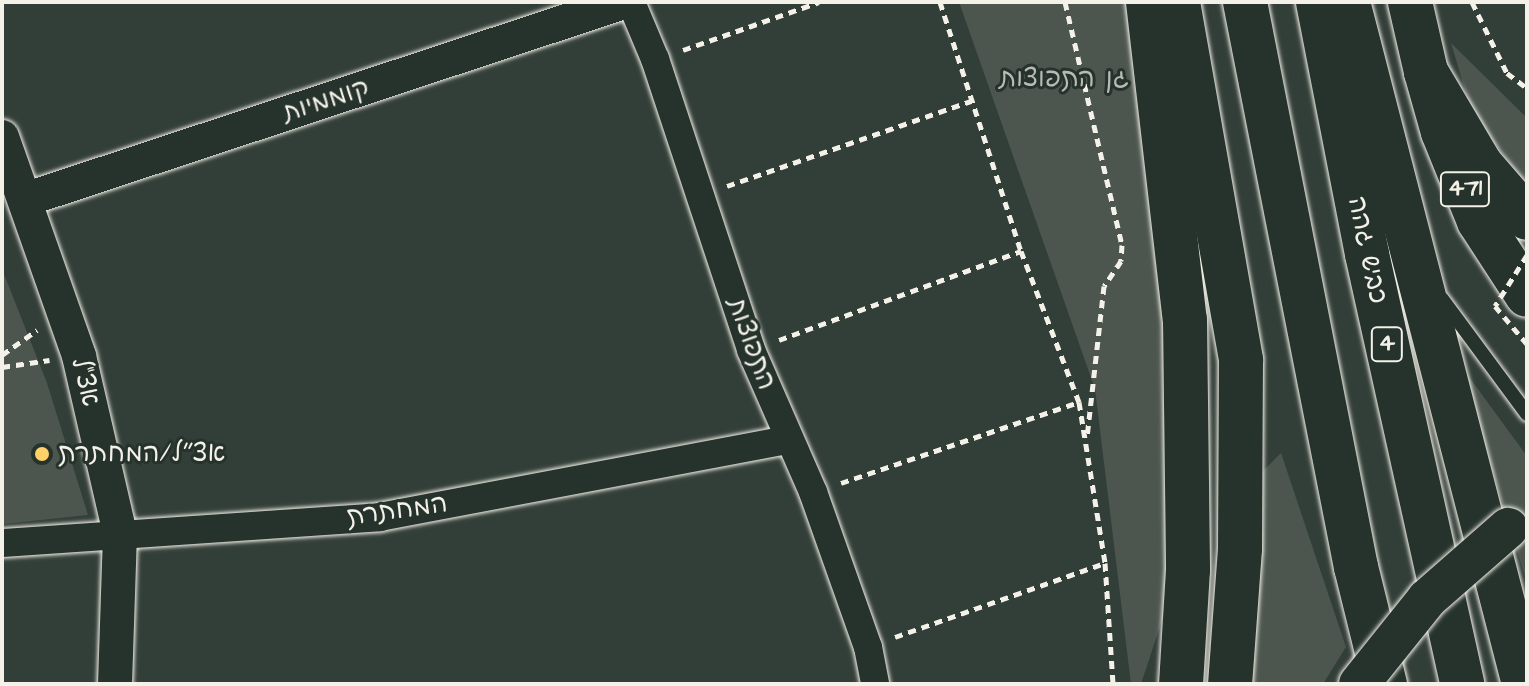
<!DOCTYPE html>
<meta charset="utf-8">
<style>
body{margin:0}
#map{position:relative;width:1529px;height:686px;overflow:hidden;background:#323e38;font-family:"Architects Daughter","Playpen Sans Hebrew",sans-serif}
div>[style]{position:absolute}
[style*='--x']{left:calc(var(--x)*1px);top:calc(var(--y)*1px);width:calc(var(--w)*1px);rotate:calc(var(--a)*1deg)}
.green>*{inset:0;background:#4c564f}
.path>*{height:5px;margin-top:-2.5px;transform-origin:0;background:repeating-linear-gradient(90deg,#f4f1e8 0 8px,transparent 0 14px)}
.roads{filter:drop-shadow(0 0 2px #f4f1e8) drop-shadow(0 0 2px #f4f1e8)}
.service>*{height:14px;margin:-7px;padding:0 7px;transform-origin:7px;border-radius:7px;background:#26332d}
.minor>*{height:28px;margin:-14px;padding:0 14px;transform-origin:14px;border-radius:14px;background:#26332d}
.tertiary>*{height:34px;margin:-17px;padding:0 17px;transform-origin:17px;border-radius:17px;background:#26332d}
.trunk>*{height:44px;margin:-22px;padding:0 22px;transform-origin:22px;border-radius:22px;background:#26332d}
.motorway>*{height:44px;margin:-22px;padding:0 22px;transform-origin:22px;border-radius:22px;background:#26332d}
.path-bridge>*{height:5px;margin-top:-2.5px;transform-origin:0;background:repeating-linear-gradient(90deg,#f4f1e8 0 8px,transparent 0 14px)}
.bridges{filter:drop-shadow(0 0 2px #f4f1e8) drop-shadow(0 0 2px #f4f1e8)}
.secondary-bridge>*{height:40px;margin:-20px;padding:0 20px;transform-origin:20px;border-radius:20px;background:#26332d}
.dots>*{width:22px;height:22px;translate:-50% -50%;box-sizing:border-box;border:4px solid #26332d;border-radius:50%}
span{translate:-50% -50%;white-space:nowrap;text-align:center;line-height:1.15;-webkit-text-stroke:6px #26332d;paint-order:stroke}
.shield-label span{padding:2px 6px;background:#26332d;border:2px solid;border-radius:6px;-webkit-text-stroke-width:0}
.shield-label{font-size:24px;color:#f4f1e8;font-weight:700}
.park-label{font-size:26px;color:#b9bbb2}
.street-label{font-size:26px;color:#f4f1e8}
.poi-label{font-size:26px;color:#f4f1e8}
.left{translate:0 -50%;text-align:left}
.frame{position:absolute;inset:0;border:4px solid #f4f1e8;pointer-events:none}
</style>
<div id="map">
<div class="green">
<i style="clip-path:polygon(959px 2px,1131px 2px,1164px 263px,1169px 599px,1141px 684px,1131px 684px,1095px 389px)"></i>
<i style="clip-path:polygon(1451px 43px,1527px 118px,1527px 186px,1472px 113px)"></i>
<i style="clip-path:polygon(2px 269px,47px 383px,88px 515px,2px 524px)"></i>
<i style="clip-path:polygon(1461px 366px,1527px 456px,1527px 583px)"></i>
<i style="clip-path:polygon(1281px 453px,1346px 647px,1323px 684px,1247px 684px,1261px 473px)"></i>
</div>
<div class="path">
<i style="--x:940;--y:2;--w:262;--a:72"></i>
<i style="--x:1021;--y:251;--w:162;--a:69"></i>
<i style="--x:1079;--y:402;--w:163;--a:80.8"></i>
<i style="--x:1105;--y:563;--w:121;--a:86.2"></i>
<i style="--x:1065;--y:2;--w:250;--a:76.8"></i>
<i style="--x:1122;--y:245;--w:16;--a:94"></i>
<i style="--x:1121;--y:261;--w:30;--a:124"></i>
<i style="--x:1104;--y:286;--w:152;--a:96.4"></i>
<i style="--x:1472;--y:2;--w:79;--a:63.8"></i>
<i style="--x:1507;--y:73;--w:25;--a:37"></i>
<i style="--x:683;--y:50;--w:144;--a:-19.4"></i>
<i style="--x:727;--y:186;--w:258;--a:-19.2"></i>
<i style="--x:779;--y:340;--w:258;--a:-20.2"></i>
<i style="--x:2;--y:355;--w:43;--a:-35.5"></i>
<i style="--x:2;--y:367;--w:48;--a:-8.5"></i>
<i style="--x:841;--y:483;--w:251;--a:-18.8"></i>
<i style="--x:895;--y:637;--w:223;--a:-19.4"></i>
</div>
<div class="roads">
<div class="service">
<i style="--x:1442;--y:299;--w:143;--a:53.5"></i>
</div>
<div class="minor">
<i style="--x:631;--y:2;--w:62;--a:67.2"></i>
<i style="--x:655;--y:59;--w:306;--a:71.7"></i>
<i style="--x:751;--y:350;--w:155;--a:66.4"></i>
<i style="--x:813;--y:492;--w:164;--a:70.5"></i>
<i style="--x:868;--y:647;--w:38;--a:79"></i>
<i style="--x:2;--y:543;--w:379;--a:-3.9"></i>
<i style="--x:380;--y:517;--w:415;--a:-10.7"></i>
</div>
<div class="tertiary">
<i style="--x:2;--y:137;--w:232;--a:70.6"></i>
<i style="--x:79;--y:356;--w:183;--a:77"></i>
<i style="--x:120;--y:534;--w:150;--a:91.9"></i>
<i style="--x:27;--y:199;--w:629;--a:-18.26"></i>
</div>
<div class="trunk">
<i style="--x:1148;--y:2;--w:320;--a:83.4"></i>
<i style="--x:1185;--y:320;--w:250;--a:89.3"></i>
<i style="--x:1188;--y:570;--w:114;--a:93.5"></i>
<i style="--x:1178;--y:2;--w:364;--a:80"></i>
<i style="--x:1241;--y:360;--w:189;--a:90.3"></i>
<i style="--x:1240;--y:549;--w:135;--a:94.2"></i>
<i style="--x:1245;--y:2;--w:576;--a:78.89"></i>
<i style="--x:1356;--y:567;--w:121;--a:76.1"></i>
<i style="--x:1318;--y:2;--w:257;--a:79"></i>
<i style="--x:1367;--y:254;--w:440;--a:77.5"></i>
<i style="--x:1348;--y:2;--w:704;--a:75.53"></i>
<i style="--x:1410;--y:2;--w:72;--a:77.1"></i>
<i style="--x:1426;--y:72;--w:108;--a:59.4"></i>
<i style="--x:1481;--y:165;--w:70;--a:49"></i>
</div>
<div class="motorway">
<i style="--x:1426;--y:72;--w:62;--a:74.2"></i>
<i style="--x:1443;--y:132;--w:96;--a:68"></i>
<i style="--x:1479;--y:221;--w:88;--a:57"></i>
</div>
</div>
<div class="path-bridge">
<i style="--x:1527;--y:255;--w:60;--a:122.1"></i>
<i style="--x:1495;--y:306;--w:50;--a:49.9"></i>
</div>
<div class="bridges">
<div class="secondary-bridge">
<i style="--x:1359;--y:684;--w:109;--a:-51.3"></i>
<i style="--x:1427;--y:599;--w:108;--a:-41.2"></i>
</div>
</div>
<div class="dots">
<i style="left:42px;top:454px;background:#ffd166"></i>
</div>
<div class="shield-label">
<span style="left:1465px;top:189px">471</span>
<span style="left:1387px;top:344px">4</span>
</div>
<div class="park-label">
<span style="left:1064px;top:79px">גן התפוצות</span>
</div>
<div class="street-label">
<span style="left:326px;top:101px;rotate:-18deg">קוממיות</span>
<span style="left:1367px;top:250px;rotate:78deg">כביש גהה</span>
<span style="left:751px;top:344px;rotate:70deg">התפוצות</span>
<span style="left:85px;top:382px;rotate:76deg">אצ"ל</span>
<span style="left:397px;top:511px;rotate:-8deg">המחתרת</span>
</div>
<div class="poi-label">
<span class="left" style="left:58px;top:454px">אצ״ל/המחתרת</span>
</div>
<div class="frame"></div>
</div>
